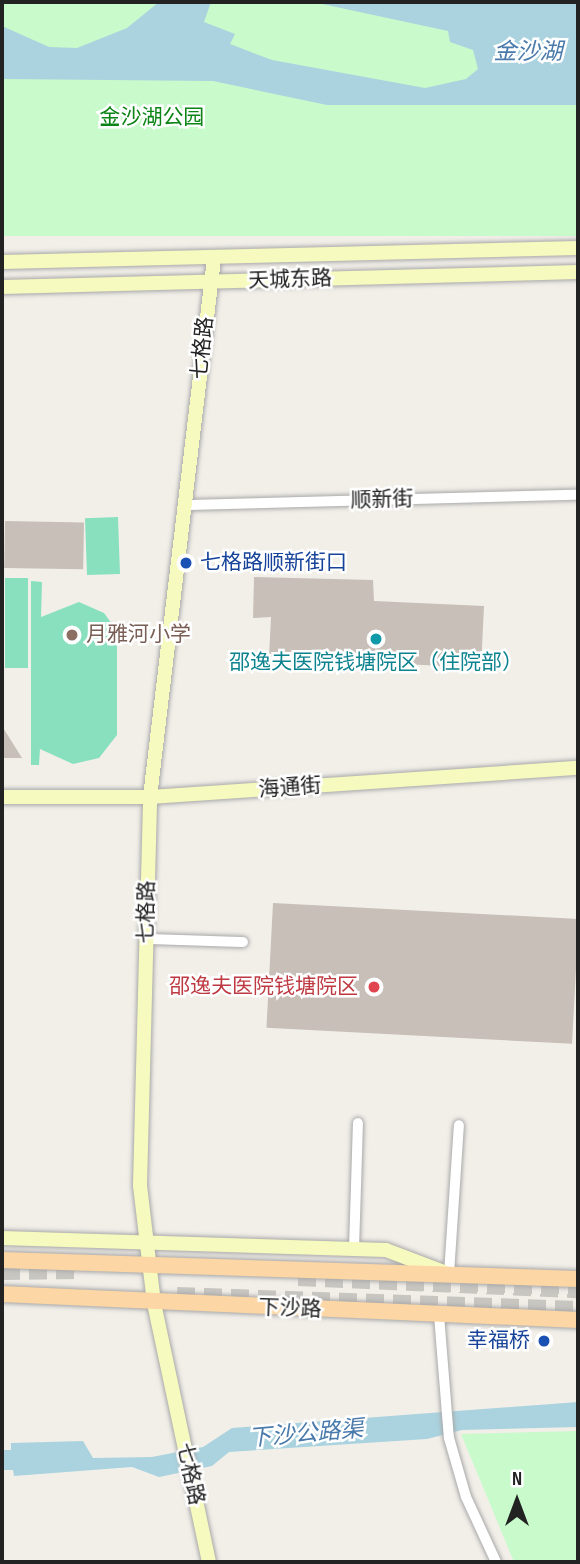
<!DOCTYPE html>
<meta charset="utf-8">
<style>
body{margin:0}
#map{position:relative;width:580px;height:1564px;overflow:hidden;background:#f2efe9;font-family:"Sofia Sans Condensed","Noto Sans SC",sans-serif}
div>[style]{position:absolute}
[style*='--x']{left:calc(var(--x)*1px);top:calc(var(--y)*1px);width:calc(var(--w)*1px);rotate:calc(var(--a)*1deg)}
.park>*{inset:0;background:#c8facc;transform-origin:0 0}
.pitch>*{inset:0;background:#88e0be;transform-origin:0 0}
.water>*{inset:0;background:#aad3df}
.building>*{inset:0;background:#c7bfb8;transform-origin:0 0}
.highway-tunnel>*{height:18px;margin-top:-9px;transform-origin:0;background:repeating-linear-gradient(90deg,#c8c6c1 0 18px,transparent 0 27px)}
.roads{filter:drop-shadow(0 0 2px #a9a9a9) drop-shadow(0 0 2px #a9a9a9)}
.street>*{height:10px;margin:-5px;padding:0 5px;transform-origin:5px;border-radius:5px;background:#fff}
.secondary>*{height:14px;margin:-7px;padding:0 7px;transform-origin:7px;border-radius:7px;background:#f7fabf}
.primary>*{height:16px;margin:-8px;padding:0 8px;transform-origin:8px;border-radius:8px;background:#fcd6a4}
.dots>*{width:19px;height:19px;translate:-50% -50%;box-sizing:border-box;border:4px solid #fff;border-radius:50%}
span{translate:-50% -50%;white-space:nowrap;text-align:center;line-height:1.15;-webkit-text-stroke:5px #fff;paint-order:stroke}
.park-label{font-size:21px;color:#0c8416}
.street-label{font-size:21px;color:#222}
.transit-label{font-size:21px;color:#164399}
.left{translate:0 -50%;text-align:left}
.right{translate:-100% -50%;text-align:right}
.education-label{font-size:21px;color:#785e54}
.culture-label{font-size:21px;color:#0d838f}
.health-label{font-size:21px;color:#be3a42}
.water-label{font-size:23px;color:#4a7aab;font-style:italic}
.frame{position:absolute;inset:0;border:4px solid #222;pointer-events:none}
.north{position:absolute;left:482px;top:1466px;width:70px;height:70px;-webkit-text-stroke:5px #fff;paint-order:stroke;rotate:0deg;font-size:19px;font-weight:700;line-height:28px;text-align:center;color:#222}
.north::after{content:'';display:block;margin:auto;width:24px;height:32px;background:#222;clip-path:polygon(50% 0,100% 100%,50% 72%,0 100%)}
</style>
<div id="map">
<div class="park">
<i style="left:2px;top:2px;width:576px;height:234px"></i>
<i style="clip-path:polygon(578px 1431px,578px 1562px,514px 1562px,461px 1434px)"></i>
</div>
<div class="pitch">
<i style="left:118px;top:517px;width:57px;height:33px;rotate:88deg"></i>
<i style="left:5px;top:578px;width:23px;height:90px"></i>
<i style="clip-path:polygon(31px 581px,42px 582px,41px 617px,79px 602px,104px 613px,117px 631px,117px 735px,99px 758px,73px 764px,40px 749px,39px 765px,31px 765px)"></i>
</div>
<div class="water">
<i style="clip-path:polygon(159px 2px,211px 2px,204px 22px,235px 34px,230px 44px,272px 60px,425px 88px,466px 79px,478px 69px,473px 50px,450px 42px,448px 31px,313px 2px,578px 2px,578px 105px,327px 105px,213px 81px,2px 79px,2px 26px,49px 47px,77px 48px,127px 28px)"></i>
<i style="clip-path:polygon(578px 1402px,578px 1427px,462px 1430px,427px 1439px,229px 1452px,212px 1466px,159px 1477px,132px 1467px,14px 1476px,13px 1470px,2px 1470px,2px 1450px,11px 1450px,11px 1443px,83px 1441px,93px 1458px,152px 1457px,203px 1447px,232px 1428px)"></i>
</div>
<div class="building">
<i style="left:5px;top:521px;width:79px;height:47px;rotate:1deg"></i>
<i style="clip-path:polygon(254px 577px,373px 580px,374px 601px,484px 606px,481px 668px,269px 657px,271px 617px,253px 618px)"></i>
<i style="clip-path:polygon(2px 726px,22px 758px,2px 758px)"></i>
<i style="left:273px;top:903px;width:306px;height:125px;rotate:3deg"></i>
</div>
<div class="highway-tunnel">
<i style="--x:2;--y:1271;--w:80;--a:-0.7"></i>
<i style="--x:298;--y:1277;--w:280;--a:2.5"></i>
<i style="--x:177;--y:1296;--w:401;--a:2"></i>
</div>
<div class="roads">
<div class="street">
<i style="--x:185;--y:505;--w:393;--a:-1.5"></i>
<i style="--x:147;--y:939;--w:96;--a:1.8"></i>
<i style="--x:354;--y:1249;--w:126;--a:-88.2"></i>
<i style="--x:449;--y:1274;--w:149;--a:-86.2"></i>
<i style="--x:439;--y:1315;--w:123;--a:85.4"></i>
<i style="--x:449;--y:1438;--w:61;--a:73.9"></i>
<i style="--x:466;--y:1497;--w:72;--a:65.2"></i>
</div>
<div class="secondary">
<i style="--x:2;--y:262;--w:576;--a:-1.39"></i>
<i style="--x:2;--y:287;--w:576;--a:-1.49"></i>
<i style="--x:2;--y:797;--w:148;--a:0"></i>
<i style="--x:150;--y:797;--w:429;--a:-3.9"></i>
<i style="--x:2;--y:1238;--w:384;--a:1.8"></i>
<i style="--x:386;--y:1250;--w:62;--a:20.8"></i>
<i style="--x:209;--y:1562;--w:265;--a:-102"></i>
<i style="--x:154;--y:1303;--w:119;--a:-96.8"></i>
<i style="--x:140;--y:1185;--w:388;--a:-88.5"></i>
<i style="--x:150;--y:797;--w:542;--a:-83.22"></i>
</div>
<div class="primary">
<i style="--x:2;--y:1260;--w:576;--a:1.89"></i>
<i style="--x:2;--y:1294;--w:577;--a:2.58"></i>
</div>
</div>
<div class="dots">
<i style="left:186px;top:563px;background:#1a4fb4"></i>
<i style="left:72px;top:635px;background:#8d6e63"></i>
<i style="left:376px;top:639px;background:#0f9aa8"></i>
<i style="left:374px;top:987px;background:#e0444e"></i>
<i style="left:544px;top:1341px;background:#1a4fb4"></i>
</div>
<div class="park-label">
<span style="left:152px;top:118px">金沙湖公园</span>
</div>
<div class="street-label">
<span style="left:290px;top:280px;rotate:-2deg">天城东路</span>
<span style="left:203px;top:348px;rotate:-84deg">七格路</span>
<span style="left:382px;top:500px;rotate:-1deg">顺新街</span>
<span style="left:290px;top:788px;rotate:-4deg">海通街</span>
<span style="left:147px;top:912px;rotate:-89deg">七格路</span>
<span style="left:290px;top:1309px;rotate:2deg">下沙路</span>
<span style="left:190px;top:1474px;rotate:78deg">七格路</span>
</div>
<div class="transit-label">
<span class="left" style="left:200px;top:563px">七格路顺新街口</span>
<span class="right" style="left:530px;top:1341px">幸福桥</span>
</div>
<div class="education-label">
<span class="left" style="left:86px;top:635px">月雅河小学</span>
</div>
<div class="culture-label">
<span style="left:376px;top:663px">邵逸夫医院钱塘院区（住院部）</span>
</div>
<div class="health-label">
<span class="right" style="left:358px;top:987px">邵逸夫医院钱塘院区</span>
</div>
<div class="water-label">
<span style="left:528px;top:52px">金沙湖</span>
<span style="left:306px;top:1434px;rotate:-5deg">下沙公路渠</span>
</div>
<div class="frame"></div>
<div class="north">N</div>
</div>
